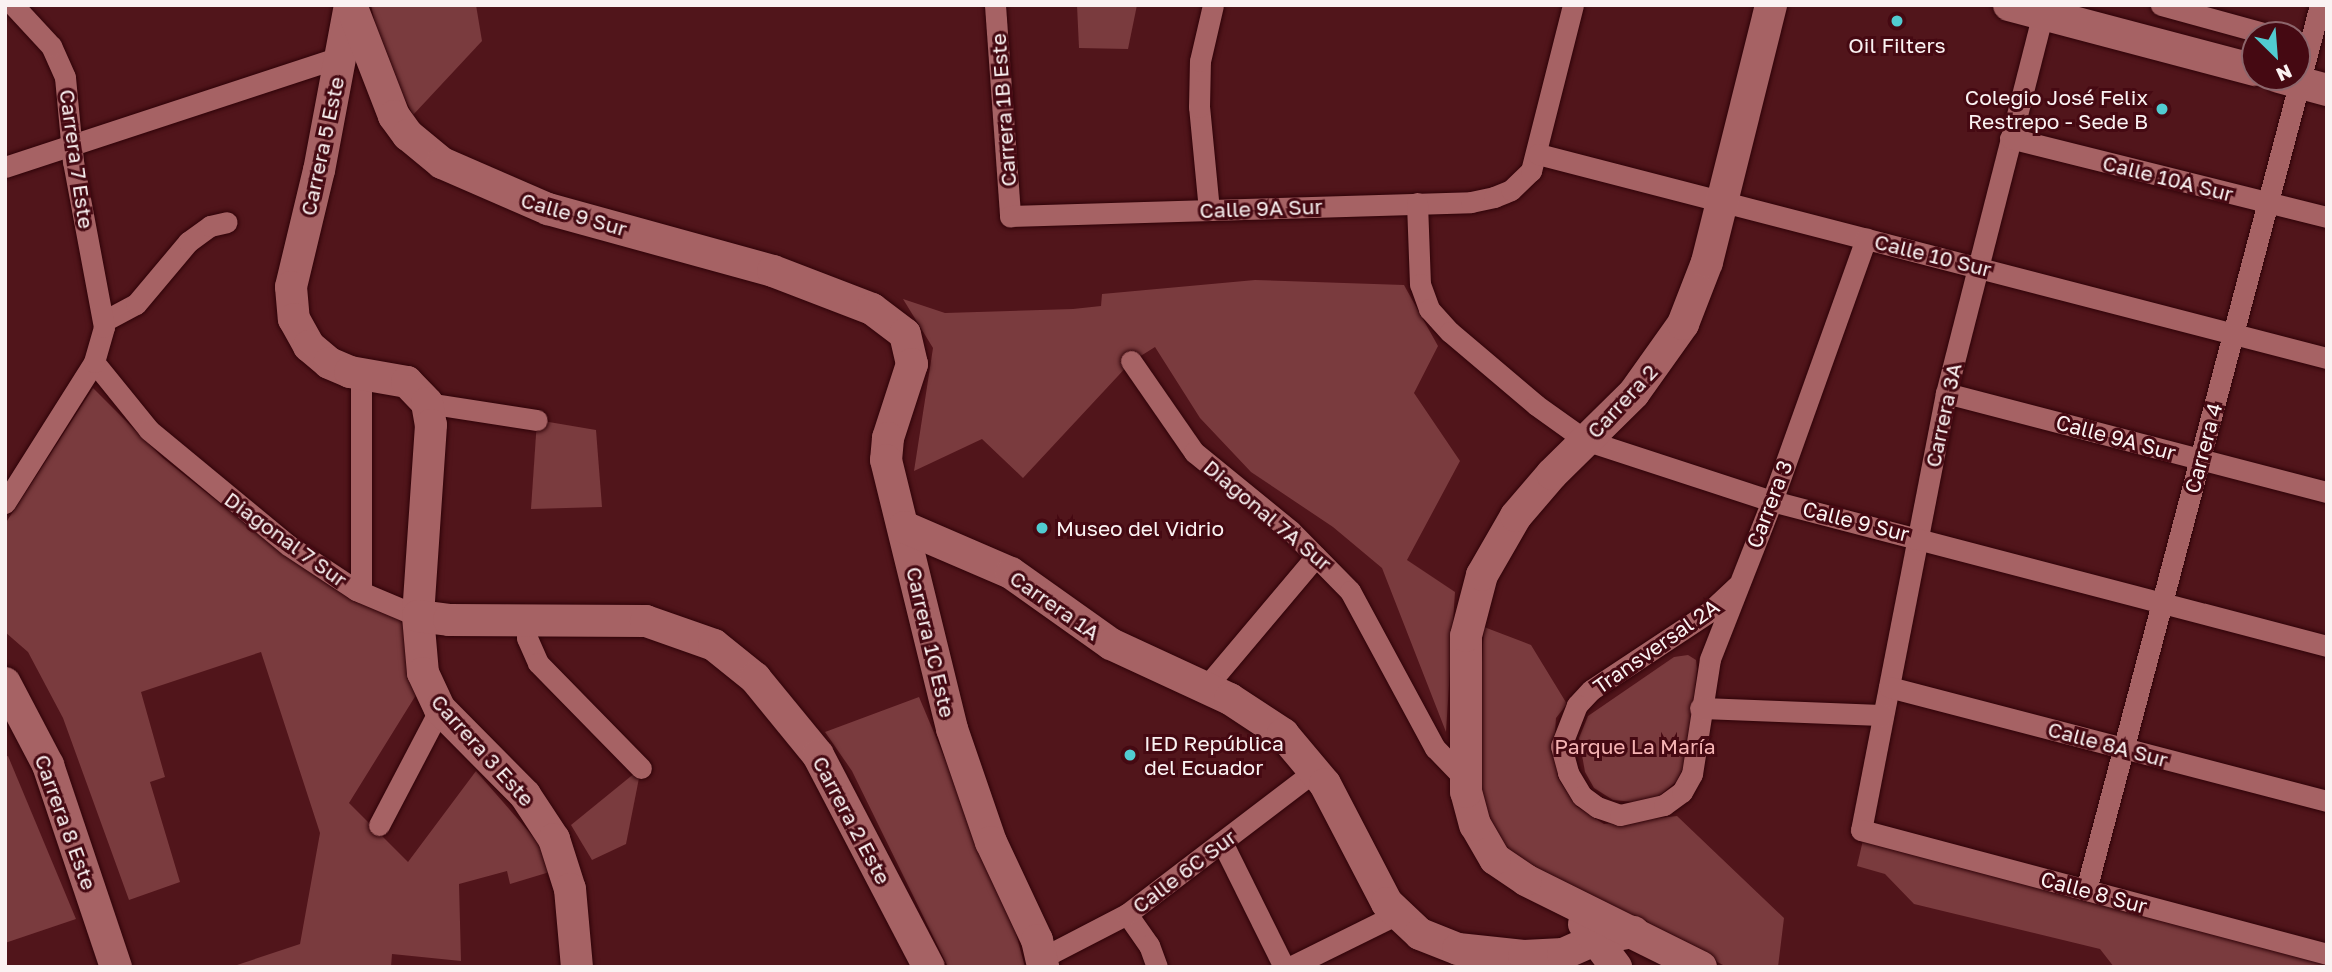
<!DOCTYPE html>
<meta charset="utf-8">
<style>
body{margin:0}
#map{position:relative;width:2332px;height:972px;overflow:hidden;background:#51151b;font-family:"Golos Text",sans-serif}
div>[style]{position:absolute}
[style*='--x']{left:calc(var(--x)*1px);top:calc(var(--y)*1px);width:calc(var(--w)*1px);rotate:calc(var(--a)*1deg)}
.green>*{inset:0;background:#7a3b3e}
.roads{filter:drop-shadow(0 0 2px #2e0308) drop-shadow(0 0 2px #2e0308)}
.street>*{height:21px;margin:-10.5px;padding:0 10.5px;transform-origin:10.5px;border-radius:10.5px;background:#a66264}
.secondary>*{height:32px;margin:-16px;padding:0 16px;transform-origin:16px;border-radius:16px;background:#a66264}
.dots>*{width:19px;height:19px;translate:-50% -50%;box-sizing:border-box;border:4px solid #450912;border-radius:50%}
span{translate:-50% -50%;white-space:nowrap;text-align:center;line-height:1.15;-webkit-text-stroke:6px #450912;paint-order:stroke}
.poi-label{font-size:21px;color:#faf2f2}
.right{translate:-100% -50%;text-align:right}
.left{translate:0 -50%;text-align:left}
.street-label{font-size:21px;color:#faf2f2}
.park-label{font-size:21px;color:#f6b4b4}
.frame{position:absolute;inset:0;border:7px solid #faf2f2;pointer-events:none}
.north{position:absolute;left:2241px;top:21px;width:70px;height:70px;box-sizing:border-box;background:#450912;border:2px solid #8d666c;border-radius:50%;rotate:155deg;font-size:19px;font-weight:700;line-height:28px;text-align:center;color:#faf2f2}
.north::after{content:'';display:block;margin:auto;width:24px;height:32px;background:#51ccd1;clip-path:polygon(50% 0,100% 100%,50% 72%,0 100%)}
</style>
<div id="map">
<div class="green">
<i style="clip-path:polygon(371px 5px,476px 5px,482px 41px,413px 115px,381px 52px)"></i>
<i style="clip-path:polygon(1077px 5px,1137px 5px,1128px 49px,1079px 48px)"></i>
<i style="clip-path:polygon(1255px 280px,1404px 285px,1438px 346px,1414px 393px,1460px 461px,1407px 560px,1455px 592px,1446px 732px,1382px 568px,1333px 527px,1251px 472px,1200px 418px,1155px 347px,1131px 362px,1023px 478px,982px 439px,914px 471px,933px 348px,903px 299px,945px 313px,1073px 309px,1101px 306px,1102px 294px)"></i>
<i style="clip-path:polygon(93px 388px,163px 458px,261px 536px,408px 622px,416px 695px,349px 803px,408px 862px,476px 771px,543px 848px,553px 871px,510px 884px,507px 871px,459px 884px,461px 961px,392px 954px,391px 967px,231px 967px,300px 944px,320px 833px,261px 652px,141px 692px,165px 777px,150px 782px,180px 882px,129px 900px,63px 718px,28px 652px,5px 632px,5px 524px)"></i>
<i style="clip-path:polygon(537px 420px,596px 430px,602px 507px,531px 509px)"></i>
<i style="clip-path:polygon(1484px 627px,1531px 645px,1567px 704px,1556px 718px,1554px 748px,1558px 778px,1576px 806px,1604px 824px,1677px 816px,1784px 918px,1778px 967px,1727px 967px,1507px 856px,1475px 787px)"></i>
<i style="clip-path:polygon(1688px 655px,1696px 660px,1697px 669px,1688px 759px,1676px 782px,1659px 796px,1634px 802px,1613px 800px,1594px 788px,1585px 772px,1579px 738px,1588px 716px,1674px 657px)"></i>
<i style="clip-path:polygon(919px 697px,1011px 915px,1025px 967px,948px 967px,852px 771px,825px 732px)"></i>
<i style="clip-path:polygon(8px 756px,76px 919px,5px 943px,5px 757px)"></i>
<i style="clip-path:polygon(641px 768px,626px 844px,592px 860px,571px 825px)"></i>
<i style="clip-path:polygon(1863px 840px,2327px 963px,2327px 967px,2114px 967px,2100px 949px,1914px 904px,1885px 874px,1857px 866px)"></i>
</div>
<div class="roads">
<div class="street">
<i style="--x:995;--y:5;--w:212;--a:85.9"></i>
<i style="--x:1010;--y:216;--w:461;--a:-1.7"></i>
<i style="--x:1471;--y:202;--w:24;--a:-12"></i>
<i style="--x:1494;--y:197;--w:18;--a:-22"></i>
<i style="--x:1511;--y:190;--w:28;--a:-44"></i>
<i style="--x:1531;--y:171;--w:171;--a:-75.8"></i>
<i style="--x:2045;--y:5;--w:400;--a:104.3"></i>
<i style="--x:1946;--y:393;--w:445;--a:101"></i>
<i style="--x:1861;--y:830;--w:482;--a:14.9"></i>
<i style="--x:2161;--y:5;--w:114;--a:15.3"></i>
<i style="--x:2010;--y:138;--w:327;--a:14"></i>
<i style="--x:1538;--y:154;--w:815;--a:14.5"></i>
<i style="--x:5;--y:167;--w:353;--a:-18.2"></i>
<i style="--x:1417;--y:203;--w:81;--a:87.9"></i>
<i style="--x:1420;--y:284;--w:27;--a:70"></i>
<i style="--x:1429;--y:309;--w:31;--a:48"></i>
<i style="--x:1450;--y:332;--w:113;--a:40.3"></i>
<i style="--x:1536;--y:405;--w:60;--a:35.5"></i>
<i style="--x:1585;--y:440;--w:197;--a:18.1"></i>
<i style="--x:1772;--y:501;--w:574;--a:14.64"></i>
<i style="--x:1209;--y:210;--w:103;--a:-95.5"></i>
<i style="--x:1199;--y:107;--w:46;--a:-88.8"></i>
<i style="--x:1200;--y:61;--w:57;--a:-76.9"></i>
<i style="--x:104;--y:321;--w:36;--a:-28"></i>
<i style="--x:136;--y:304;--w:81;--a:-50"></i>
<i style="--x:188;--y:242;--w:27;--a:-36"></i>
<i style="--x:210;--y:226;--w:17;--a:-13"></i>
<i style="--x:1131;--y:361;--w:111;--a:55.3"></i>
<i style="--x:1194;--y:452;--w:125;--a:39.2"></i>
<i style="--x:1291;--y:531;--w:84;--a:45.5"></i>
<i style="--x:1350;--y:591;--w:179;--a:61.6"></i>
<i style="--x:1435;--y:748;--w:42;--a:46"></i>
<i style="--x:94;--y:362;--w:87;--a:51"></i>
<i style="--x:149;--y:430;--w:180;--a:39.6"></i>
<i style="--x:288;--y:545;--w:82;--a:33.5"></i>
<i style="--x:356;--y:590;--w:67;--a:22.8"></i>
<i style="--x:1946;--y:393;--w:394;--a:14.6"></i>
<i style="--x:427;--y:403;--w:111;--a:8.8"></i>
<i style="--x:5;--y:503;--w:167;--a:-57.7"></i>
<i style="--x:94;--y:362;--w:36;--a:-74"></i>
<i style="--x:104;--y:327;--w:168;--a:-100.6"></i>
<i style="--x:73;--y:162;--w:85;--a:-95.4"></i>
<i style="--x:65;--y:77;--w:34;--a:-114"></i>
<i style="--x:51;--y:46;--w:56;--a:-132.8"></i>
<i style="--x:1737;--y:586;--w:38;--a:137"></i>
<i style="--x:1709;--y:612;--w:141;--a:146.5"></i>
<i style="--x:1591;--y:690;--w:21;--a:133"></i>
<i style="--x:1577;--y:705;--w:44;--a:111.3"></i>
<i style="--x:1561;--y:746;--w:28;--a:75"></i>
<i style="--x:1568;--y:773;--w:27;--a:59"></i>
<i style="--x:1582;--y:796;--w:19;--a:36"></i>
<i style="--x:1597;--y:807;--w:24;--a:19"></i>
<i style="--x:1620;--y:815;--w:45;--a:-12.8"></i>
<i style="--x:1664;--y:805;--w:22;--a:-36"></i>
<i style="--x:1682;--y:792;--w:21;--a:-61"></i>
<i style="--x:1692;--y:774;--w:116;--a:-81.1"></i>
<i style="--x:1710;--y:659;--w:170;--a:-68.6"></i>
<i style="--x:1772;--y:501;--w:279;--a:-70.3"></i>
<i style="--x:361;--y:592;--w:218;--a:-90"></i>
<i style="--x:526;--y:617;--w:21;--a:87"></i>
<i style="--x:527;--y:638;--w:27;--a:66"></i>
<i style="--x:538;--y:663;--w:147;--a:45.6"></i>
<i style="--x:1889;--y:687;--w:453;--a:14.6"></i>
<i style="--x:1205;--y:688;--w:172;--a:-49.9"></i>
<i style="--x:1700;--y:708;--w:183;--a:2.2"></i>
<i style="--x:379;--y:825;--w:131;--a:-62.3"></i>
<i style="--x:1222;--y:842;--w:140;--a:63.6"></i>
<i style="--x:2086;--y:890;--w:915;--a:-75.19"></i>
<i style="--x:1127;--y:914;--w:38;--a:55"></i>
<i style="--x:1149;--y:945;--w:23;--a:70"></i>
<i style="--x:1042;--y:958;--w:96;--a:-27.4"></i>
<i style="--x:1127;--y:914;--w:238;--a:-37.3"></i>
<i style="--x:1290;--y:967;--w:117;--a:-26.3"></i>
</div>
<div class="secondary">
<i style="--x:350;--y:5;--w:168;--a:100.6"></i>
<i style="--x:319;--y:170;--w:120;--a:103.5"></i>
<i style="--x:291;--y:287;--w:32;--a:85"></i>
<i style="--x:294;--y:319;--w:31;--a:61"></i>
<i style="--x:309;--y:346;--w:26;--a:40"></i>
<i style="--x:329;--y:363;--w:23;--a:23"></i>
<i style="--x:350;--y:372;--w:58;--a:10"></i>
<i style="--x:407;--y:382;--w:29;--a:46"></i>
<i style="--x:427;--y:403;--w:22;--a:80"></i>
<i style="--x:431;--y:425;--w:191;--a:93.9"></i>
<i style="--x:418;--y:616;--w:57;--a:85"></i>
<i style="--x:423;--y:673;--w:40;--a:65"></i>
<i style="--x:440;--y:709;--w:121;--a:45.3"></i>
<i style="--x:525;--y:795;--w:53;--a:56.6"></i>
<i style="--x:554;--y:839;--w:52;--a:72.3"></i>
<i style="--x:570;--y:889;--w:78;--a:84.9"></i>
<i style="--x:351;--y:5;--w:119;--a:68.8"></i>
<i style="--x:394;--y:116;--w:24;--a:54"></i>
<i style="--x:408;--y:135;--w:44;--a:39.5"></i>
<i style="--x:442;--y:163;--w:116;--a:23.5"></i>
<i style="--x:548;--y:209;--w:233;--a:15.4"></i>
<i style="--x:773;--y:271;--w:106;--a:21"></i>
<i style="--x:872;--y:309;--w:41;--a:37.1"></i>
<i style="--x:905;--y:334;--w:31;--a:77"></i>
<i style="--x:912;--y:364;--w:78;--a:108"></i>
<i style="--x:888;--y:438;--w:22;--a:95"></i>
<i style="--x:886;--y:460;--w:277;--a:76.2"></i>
<i style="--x:952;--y:729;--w:120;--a:71"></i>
<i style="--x:991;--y:842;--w:108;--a:64.9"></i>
<i style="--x:1037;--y:940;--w:28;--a:77"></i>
<i style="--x:2009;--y:5;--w:254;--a:14.8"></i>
<i style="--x:2279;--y:77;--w:50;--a:15.2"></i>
<i style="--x:904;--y:527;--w:116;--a:23.3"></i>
<i style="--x:1011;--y:573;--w:123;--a:35.4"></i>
<i style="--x:1111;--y:644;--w:131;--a:24.8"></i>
<i style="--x:1230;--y:699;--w:64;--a:33.4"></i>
<i style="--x:1283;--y:734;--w:65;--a:50"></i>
<i style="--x:1325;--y:784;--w:134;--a:62.5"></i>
<i style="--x:1387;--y:903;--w:45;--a:43.2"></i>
<i style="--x:1420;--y:934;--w:41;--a:21.5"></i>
<i style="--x:1458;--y:949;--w:66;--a:6.1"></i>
<i style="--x:1524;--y:956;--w:39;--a:-3"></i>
<i style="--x:1563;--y:954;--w:36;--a:-24"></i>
<i style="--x:1596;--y:939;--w:38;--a:-11"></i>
<i style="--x:418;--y:616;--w:31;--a:7"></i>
<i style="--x:449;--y:620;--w:197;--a:0.3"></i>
<i style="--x:646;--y:621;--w:72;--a:19.4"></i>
<i style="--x:714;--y:645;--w:53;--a:38.8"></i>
<i style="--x:755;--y:678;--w:99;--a:50.7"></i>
<i style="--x:818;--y:755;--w:239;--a:62.4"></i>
<i style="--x:5;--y:683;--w:93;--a:62.3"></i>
<i style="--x:48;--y:765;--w:213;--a:71.4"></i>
<i style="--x:1584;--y:924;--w:54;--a:53.3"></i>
<i style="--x:1701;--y:967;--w:195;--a:-153.6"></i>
<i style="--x:1526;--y:880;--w:37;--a:-146"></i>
<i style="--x:1495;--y:859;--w:39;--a:-120"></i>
<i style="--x:1475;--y:825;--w:34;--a:-105"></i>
<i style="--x:1466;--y:792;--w:156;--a:-90"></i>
<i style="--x:1466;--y:636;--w:63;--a:-75.3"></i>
<i style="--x:1482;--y:575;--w:68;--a:-60"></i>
<i style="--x:1516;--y:516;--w:55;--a:-49.4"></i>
<i style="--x:1552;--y:474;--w:115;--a:-44.6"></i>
<i style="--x:1634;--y:393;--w:85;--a:-54.6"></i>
<i style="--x:1683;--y:324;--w:66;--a:-68.8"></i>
<i style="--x:1707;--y:262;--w:265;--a:-76"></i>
</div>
</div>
<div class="dots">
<i style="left:1897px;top:21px;background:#51ccd1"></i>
<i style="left:2162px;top:109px;background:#51ccd1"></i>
<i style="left:1042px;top:528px;background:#51ccd1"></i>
<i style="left:1130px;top:755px;background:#51ccd1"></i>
</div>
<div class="poi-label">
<span style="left:1897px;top:45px">Oil Filters</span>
<span class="right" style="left:2148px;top:109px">Colegio José Felix<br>Restrepo - Sede B</span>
<span class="left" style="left:1056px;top:528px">Museo del Vidrio</span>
<span class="left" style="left:1144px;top:755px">IED República<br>del Ecuador</span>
</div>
<div class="street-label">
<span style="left:1003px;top:110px;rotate:-94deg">Carrera 1B Este</span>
<span style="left:322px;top:146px;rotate:-78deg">Carrera 5 Este</span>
<span style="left:77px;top:159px;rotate:82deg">Carrera 7 Este</span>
<span style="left:2168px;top:178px;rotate:14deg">Calle 10A Sur</span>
<span style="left:1261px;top:208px;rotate:-2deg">Calle 9A Sur</span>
<span style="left:574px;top:214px;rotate:16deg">Calle 9 Sur</span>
<span style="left:1933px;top:255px;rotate:14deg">Calle 10 Sur</span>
<span style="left:1622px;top:401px;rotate:-47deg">Carrera 2</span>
<span style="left:1943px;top:415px;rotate:-78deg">Carrera 3A</span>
<span style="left:2116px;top:437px;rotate:15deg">Calle 9A Sur</span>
<span style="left:2203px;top:448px;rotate:-75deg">Carrera 4</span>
<span style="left:1769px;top:504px;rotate:-69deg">Carrera 3</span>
<span style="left:1268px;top:515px;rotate:40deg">Diagonal 7A Sur</span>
<span style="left:1856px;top:521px;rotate:14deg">Calle 9 Sur</span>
<span style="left:286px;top:539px;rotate:36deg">Diagonal 7 Sur</span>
<span style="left:1055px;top:605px;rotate:35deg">Carrera 1A</span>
<span style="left:931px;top:642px;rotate:77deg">Carrera 1C Este</span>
<span style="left:1656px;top:646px;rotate:-35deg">Transversal 2A</span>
<span style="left:2108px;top:744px;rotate:15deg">Calle 8A Sur</span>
<span style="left:483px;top:750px;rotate:48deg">Carrera 3 Este</span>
<span style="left:852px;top:820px;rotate:62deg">Carrera 2 Este</span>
<span style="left:66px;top:822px;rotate:70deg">Carrera 8 Este</span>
<span style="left:1184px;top:871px;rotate:-37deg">Calle 6C Sur</span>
<span style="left:2094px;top:892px;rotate:15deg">Calle 8 Sur</span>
</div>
<div class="park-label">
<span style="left:1635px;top:746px">Parque La María</span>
</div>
<div class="frame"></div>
<div class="north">N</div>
</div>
